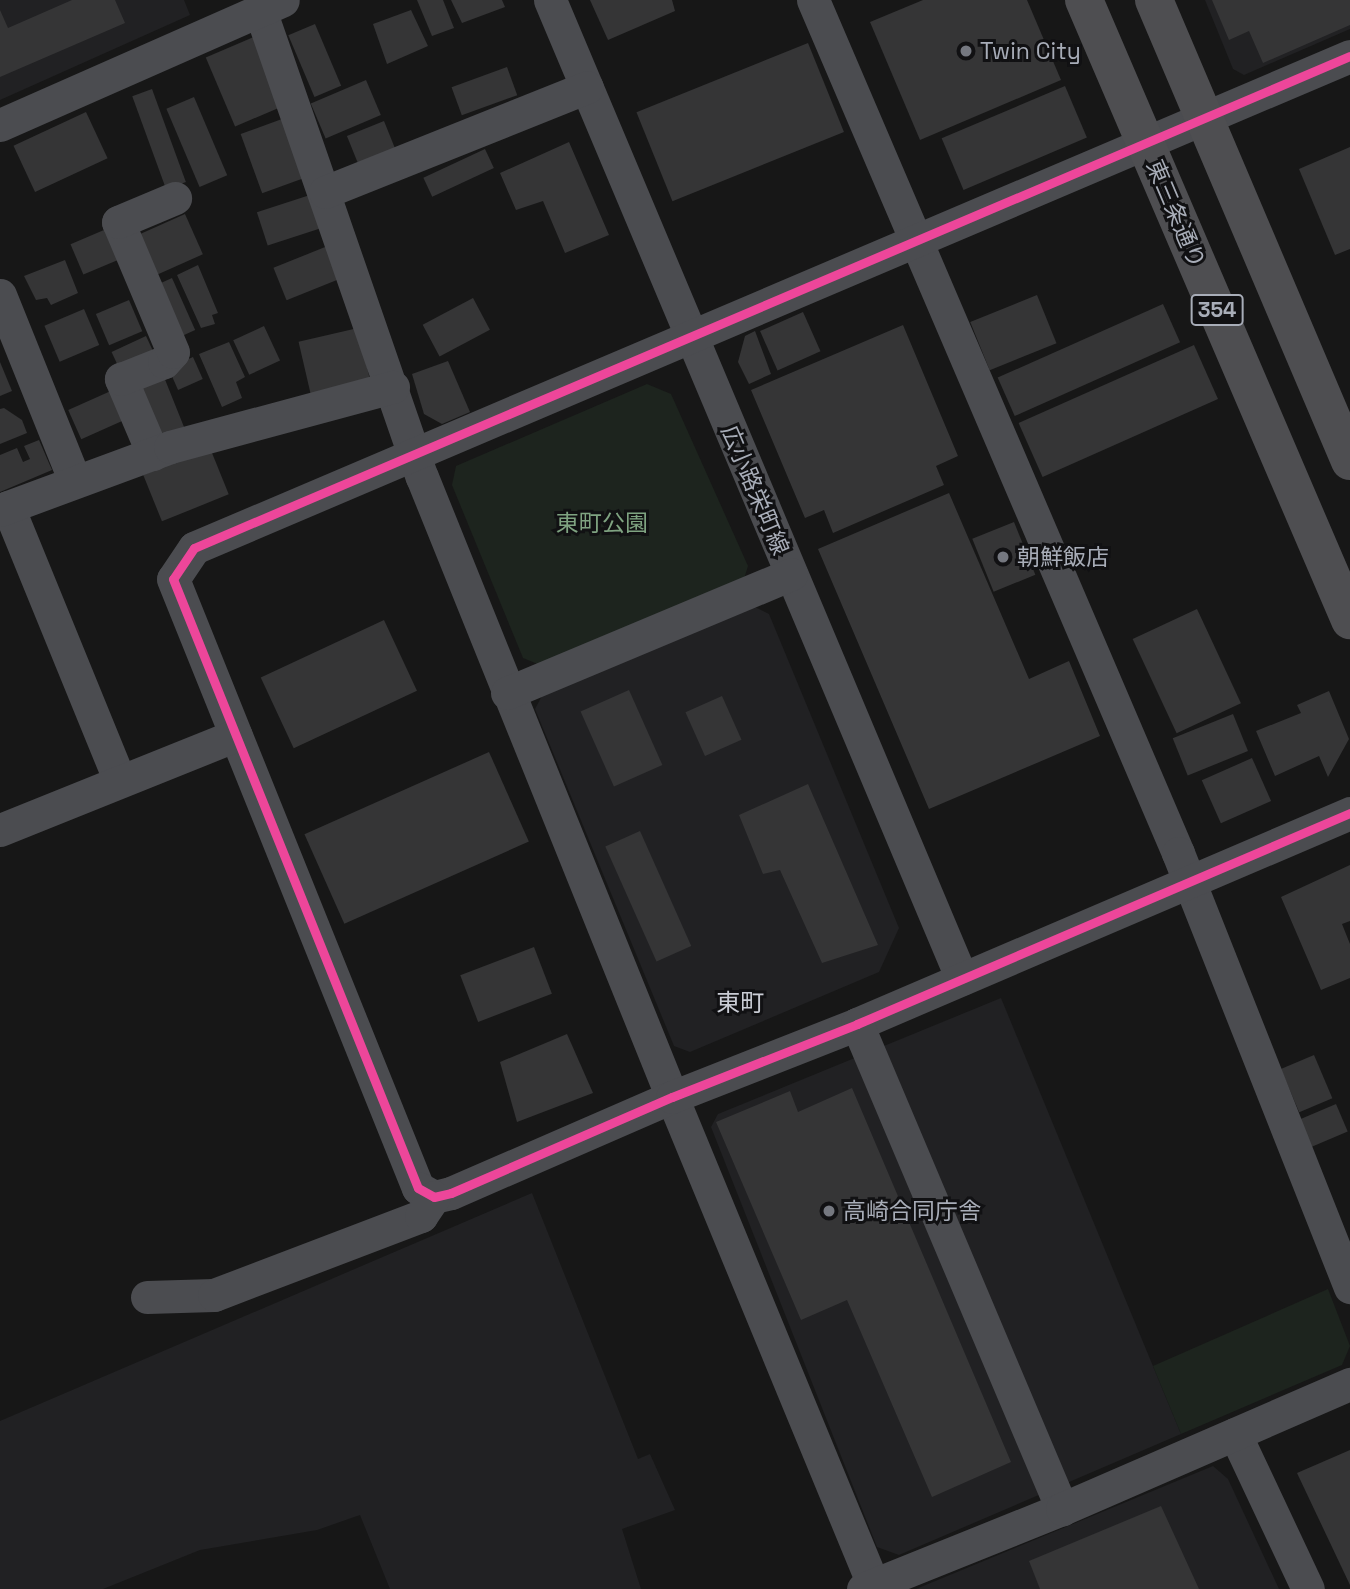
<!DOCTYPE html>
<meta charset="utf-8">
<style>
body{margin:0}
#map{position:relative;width:1350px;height:1589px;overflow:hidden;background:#171717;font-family:"Space Grotesk","Noto Sans JP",sans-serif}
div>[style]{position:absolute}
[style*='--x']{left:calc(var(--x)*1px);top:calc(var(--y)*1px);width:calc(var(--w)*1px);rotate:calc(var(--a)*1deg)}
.built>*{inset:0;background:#212123}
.green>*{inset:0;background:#1d241e}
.building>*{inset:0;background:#353536;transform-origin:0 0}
.minor>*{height:33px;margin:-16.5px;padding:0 16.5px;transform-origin:16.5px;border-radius:16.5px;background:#4b4c50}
.highway>*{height:38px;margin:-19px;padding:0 19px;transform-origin:19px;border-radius:19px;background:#4e4e51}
.cycleway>*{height:9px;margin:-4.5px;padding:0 4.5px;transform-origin:4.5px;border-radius:4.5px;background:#ed469a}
.dots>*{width:19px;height:19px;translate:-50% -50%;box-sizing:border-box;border:4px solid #111113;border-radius:50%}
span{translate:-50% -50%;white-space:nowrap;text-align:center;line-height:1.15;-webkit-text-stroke:6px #111113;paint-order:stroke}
.shield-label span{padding:2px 5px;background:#111113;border:2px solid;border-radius:5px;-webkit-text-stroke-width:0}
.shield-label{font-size:21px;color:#a8adb8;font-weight:700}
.poi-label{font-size:23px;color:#a8adb8}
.left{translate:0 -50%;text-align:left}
.street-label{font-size:23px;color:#a8adb8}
.park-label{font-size:23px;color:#7fa381}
.neighbourhood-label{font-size:24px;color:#c9ccd4}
</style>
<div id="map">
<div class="built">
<i style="clip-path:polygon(0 0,184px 0,190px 15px,0 100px)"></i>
<i style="clip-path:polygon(1205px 0,1350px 0,1350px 29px,1244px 75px,1233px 69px)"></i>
<i style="clip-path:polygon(745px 602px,769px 614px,899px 928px,879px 972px,690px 1052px,674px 1046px,535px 709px,546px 688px)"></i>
<i style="clip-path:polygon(1001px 998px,1181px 1434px,899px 1555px,877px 1547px,711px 1127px,718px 1114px)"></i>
<i style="clip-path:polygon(532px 1193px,638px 1459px,650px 1454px,675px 1510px,622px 1529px,641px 1589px,390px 1589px,360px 1515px,317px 1530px,200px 1550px,103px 1589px,0 1589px,0 1421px)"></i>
<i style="clip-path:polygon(1213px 1466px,1228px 1479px,1279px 1589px,916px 1589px)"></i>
</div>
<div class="green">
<i style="clip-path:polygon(647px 384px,671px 394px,748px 566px,742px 585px,545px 667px,523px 658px,452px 485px,456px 466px)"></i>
<i style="clip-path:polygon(1328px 1289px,1350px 1346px,1342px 1365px,1181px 1434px,1153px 1366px)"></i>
</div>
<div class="building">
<i style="clip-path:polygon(72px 0,115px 0,125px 23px,0 77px,0 10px,8px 28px)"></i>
<i style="clip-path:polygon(417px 0,443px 0,454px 28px,432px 36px)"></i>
<i style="clip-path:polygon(451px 0,502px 0,505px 7px,462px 23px)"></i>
<i style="clip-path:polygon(590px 0,672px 0,675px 11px,608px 40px)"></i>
<i style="clip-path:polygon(923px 0,1027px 0,1061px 80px,920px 140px,870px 22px)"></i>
<i style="clip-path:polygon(1212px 0,1350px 0,1350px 25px,1263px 63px,1249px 31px,1229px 40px)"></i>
<i style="clip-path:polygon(411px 10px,428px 46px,387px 64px,373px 24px)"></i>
<i style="left:315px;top:24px;width:67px;height:29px;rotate:67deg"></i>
<i style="left:261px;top:34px;width:75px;height:60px;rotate:67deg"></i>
<i style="left:808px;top:43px;width:96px;height:185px;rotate:68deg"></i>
<i style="left:507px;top:67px;width:30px;height:59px;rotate:70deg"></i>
<i style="left:366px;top:80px;width:38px;height:60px;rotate:67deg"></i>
<i style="left:1065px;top:86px;width:56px;height:134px;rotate:67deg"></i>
<i style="left:152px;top:89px;width:99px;height:21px;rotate:70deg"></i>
<i style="left:194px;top:97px;width:85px;height:30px;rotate:67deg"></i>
<i style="left:86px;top:112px;width:51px;height:80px;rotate:65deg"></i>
<i style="left:282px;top:119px;width:63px;height:44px;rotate:70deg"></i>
<i style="left:384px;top:121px;width:29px;height:40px;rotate:68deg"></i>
<i style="clip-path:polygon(569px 142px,609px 235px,565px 253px,543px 201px,516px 210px,500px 173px)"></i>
<i style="clip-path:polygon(1350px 147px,1350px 249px,1335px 255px,1299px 169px)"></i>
<i style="left:485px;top:149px;width:21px;height:68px;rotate:65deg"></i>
<i style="left:313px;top:194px;width:35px;height:59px;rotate:72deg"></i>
<i style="left:185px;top:214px;width:44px;height:57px;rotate:66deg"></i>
<i style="left:111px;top:227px;width:33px;height:44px;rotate:67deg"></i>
<i style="left:330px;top:245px;width:35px;height:61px;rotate:68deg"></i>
<i style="clip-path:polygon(65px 260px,78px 293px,51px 305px,47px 298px,36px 300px,24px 276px)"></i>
<i style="clip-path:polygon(198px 265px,218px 313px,212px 315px,215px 324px,201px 328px,177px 275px)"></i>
<i style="left:172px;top:278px;width:57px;height:20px;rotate:66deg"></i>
<i style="left:1037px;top:295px;width:52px;height:72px;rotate:68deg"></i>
<i style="left:473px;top:298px;width:36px;height:57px;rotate:62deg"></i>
<i style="left:129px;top:300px;width:34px;height:36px;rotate:67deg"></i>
<i style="left:1163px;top:304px;width:42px;height:181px;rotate:66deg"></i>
<i style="left:84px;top:309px;width:39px;height:43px;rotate:67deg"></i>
<i style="left:803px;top:312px;width:43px;height:47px;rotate:66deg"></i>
<i style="clip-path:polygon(903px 325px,958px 456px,936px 466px,944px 485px,833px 533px,824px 510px,805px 518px,751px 390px)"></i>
<i style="left:264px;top:326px;width:38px;height:34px;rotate:65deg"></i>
<i style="left:358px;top:328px;width:63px;height:61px;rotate:77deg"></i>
<i style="clip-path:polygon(755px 331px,771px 374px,749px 384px,738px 362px,745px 336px)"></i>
<i style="left:146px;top:336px;width:19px;height:38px;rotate:65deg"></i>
<i style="clip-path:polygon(229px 342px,245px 377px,236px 382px,242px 398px,222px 407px,199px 354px)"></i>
<i style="left:1194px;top:345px;width:59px;height:192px;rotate:66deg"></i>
<i style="left:193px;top:357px;width:24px;height:27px;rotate:66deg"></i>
<i style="clip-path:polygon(448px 361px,470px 412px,442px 424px,424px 414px,412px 374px)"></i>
<i style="clip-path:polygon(0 362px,12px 391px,0 396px)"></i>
<i style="clip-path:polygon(164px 377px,184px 427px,163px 435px,136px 389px)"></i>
<i style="left:113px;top:390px;width:32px;height:49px;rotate:66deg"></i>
<i style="clip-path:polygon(4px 408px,22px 420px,27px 433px,0 444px,0 409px)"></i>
<i style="clip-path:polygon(39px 440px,52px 470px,0 492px,0 455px,17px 448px,23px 462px,30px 459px,24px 446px)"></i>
<i style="left:210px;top:448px;width:50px;height:72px;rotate:68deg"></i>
<i style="clip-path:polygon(949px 493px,1029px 679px,1069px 661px,1100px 736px,929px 809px,818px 549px)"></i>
<i style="left:1014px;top:522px;width:57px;height:45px;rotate:68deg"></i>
<i style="left:1197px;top:609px;width:104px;height:71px;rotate:65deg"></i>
<i style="left:384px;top:620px;width:78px;height:136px;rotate:65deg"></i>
<i style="left:629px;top:690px;width:82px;height:53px;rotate:66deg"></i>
<i style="clip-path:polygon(1329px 691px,1349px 739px,1328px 777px,1319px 756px,1275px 776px,1256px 731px,1301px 713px,1297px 705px)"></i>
<i style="left:722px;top:696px;width:48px;height:40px;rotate:66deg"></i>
<i style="left:1233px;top:714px;width:40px;height:65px;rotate:68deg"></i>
<i style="left:489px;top:752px;width:98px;height:202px;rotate:66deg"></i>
<i style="left:1252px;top:758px;width:47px;height:55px;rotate:66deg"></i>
<i style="clip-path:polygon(808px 784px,878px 945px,822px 963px,780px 870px,763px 874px,739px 815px)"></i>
<i style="left:640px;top:831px;width:126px;height:38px;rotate:66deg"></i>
<i style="clip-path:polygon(1350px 865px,1350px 921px,1342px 924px,1350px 944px,1350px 978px,1321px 990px,1281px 897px)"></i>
<i style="left:534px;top:947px;width:50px;height:79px;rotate:69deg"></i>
<i style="clip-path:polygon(567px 1034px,593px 1093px,517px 1122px,500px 1062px)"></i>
<i style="left:1314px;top:1055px;width:47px;height:36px;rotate:67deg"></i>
<i style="clip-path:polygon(852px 1088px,1011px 1462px,932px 1497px,847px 1300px,801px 1320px,716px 1122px,790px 1091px,798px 1112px)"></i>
<i style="left:1336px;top:1104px;width:30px;height:39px;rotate:67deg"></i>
<i style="clip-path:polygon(1350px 1450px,1350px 1585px,1297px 1473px)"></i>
<i style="clip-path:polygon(1161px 1506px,1199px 1589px,1040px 1589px,1029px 1561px)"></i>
</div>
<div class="minor">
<i style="--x:550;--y:0;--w:1062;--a:67.18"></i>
<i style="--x:813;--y:0;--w:928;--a:66.83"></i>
<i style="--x:1178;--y:853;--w:467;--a:68.4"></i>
<i style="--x:260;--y:10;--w:494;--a:70.9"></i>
<i style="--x:422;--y:477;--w:669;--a:68.04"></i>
<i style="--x:672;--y:1097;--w:532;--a:67.58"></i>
<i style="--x:1350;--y:56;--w:1256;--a:156.95"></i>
<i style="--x:194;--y:548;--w:37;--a:124"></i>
<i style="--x:173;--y:579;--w:656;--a:68.09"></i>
<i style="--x:418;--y:1188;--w:18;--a:29"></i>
<i style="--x:434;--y:1197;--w:17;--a:-13"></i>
<i style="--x:451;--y:1193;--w:241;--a:-23.5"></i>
<i style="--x:672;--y:1097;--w:199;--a:-21.5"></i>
<i style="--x:857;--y:1024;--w:536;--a:-23.17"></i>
<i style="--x:0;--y:125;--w:309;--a:-23.8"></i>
<i style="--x:325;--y:192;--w:282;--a:-21.8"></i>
<i style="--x:0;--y:295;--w:201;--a:68.1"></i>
<i style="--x:153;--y:454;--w:82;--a:-113.1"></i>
<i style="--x:121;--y:379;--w:46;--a:-21.6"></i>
<i style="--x:164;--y:362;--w:13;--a:-48"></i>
<i style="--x:173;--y:352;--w:141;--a:-112.9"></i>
<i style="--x:118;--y:222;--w:62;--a:-22.8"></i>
<i style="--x:8;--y:507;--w:296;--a:67.8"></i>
<i style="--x:0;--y:510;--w:181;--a:-20.3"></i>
<i style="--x:170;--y:447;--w:231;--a:-15.1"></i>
<i style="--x:507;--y:693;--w:308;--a:-22.7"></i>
<i style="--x:0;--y:830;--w:254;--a:-21.9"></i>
<i style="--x:857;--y:1024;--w:527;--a:67.09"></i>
<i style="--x:147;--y:1297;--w:67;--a:-1.7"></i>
<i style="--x:214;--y:1295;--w:222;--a:-20.9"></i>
<i style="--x:421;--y:1216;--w:23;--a:-56"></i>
<i style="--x:1235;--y:1434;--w:171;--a:64.8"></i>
<i style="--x:863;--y:1589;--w:214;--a:-21.9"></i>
<i style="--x:1062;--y:1509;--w:314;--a:-23.5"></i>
</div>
<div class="highway">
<i style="--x:1084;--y:0;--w:675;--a:66.78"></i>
<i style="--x:1154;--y:0;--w:501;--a:66.97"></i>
</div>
<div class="cycleway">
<i style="--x:1350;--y:56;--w:1256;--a:156.95"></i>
<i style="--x:194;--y:548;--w:37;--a:124"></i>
<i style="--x:173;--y:579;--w:656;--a:68.09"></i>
<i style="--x:418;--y:1188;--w:18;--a:29"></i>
<i style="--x:434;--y:1197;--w:17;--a:-13"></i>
<i style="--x:451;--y:1193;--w:241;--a:-23.5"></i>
<i style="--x:672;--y:1097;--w:199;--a:-21.5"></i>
<i style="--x:857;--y:1024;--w:536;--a:-23.17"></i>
</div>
<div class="dots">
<i style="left:966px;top:51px;background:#757880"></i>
<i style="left:1003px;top:557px;background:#757880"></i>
<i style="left:829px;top:1211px;background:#757880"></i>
</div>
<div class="shield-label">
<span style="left:1217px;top:310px">354</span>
</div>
<div class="poi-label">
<span class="left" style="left:980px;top:51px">Twin City</span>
<span class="left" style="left:1017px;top:557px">朝鮮飯店</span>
<span class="left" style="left:843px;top:1211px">高崎合同庁舎</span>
</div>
<div class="street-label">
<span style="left:1176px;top:214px;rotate:67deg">東三条通り</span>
<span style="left:755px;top:490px;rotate:67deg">広小路栄町線</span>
</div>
<div class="park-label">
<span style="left:602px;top:523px">東町公園</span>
</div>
<div class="neighbourhood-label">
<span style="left:740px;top:1003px">東町</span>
</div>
</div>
